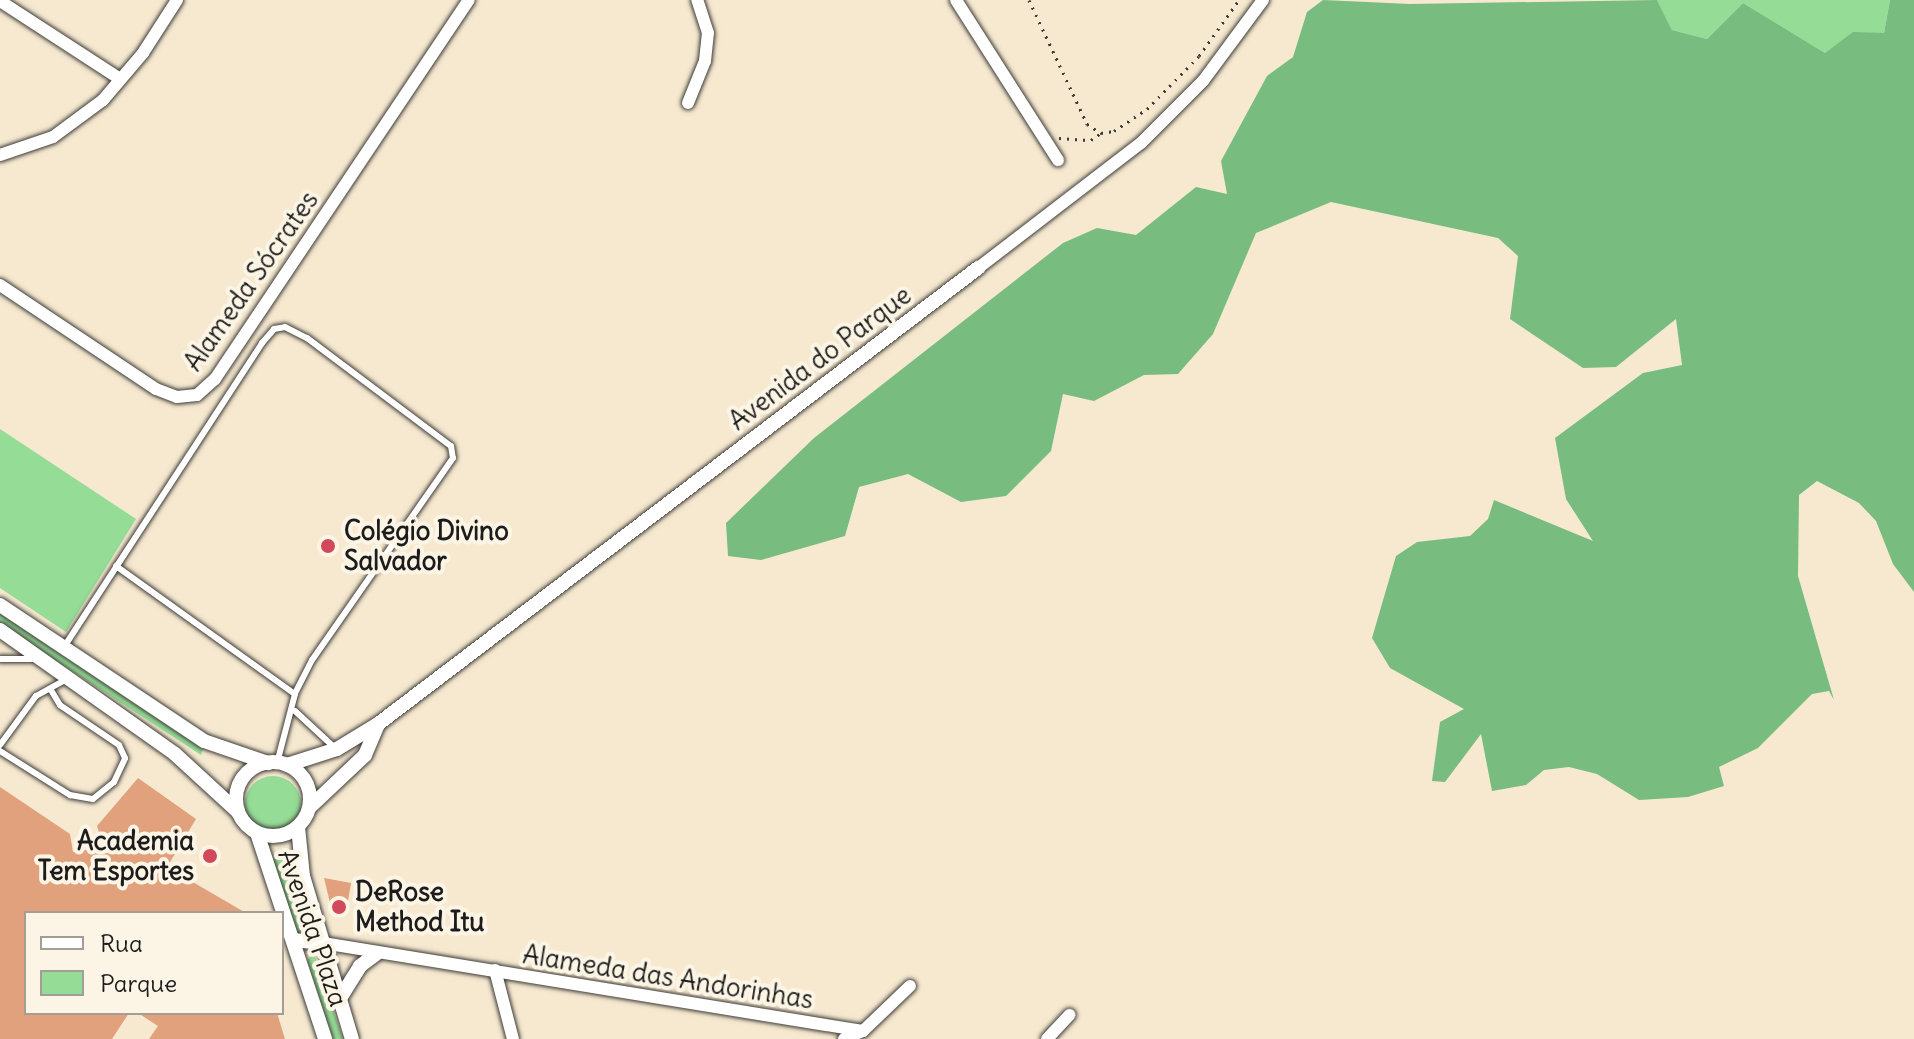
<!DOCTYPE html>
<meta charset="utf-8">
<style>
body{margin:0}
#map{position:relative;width:1914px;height:1039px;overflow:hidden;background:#f6e9d0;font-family:Delius,sans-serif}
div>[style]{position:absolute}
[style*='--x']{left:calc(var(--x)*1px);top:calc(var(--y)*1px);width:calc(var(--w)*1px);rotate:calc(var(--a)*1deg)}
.green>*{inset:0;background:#95dc96}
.round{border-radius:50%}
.forest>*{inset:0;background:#78bc7f}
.building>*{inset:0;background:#e0a17c}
.path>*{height:3px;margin-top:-1.5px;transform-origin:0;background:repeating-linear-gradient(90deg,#3d3b37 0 2px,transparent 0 8px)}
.roads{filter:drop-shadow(0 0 2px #3d3b37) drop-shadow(0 0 2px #3d3b37)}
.service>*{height:6px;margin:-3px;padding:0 3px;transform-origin:3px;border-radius:3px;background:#fff}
.minor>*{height:12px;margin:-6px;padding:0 6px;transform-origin:6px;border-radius:6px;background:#fff}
.tertiary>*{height:14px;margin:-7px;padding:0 7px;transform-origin:7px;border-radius:7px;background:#fff}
.tertiary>.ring{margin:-7px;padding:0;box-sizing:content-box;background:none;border:14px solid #fff;border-radius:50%}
.dots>*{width:22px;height:22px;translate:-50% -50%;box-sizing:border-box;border:4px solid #fcf5e5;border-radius:50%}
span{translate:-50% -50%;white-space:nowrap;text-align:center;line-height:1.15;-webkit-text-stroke:8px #fcf5e5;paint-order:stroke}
.street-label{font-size:26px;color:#1c1c1c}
.poi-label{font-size:26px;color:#1c1c1c;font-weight:700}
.left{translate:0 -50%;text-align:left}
.right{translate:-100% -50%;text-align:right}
.legend{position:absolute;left:24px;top:911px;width:260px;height:104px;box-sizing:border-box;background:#fcf5e5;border:2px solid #a29e95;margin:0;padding:10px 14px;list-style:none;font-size:24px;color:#1c1c1c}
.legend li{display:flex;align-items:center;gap:16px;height:40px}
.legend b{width:40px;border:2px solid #a29e95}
</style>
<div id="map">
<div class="green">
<i style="clip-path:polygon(1657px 0,1890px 0,1884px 33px,1853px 33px,1825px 53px,1743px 3px,1707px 39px,1672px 30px)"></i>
<i style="clip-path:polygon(0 429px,136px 519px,66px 632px,0 588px)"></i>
<i style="clip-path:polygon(0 612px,203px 748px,201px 755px,0 624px)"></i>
<i class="round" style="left:245px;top:776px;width:56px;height:56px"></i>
<i style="clip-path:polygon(286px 856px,287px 868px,308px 938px,297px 935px,271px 860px)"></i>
<i style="clip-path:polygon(312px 955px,315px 956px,343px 1039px,333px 1039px,307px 960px)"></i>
</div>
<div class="forest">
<i style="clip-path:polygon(1323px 0,1410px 4px,1657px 0,1672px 30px,1707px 39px,1743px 3px,1825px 53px,1853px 32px,1884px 33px,1890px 0,1914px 0,1914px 592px,1893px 564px,1876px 521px,1859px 503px,1817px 481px,1799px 495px,1798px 576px,1834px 700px,1829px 691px,1812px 694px,1758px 748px,1719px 767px,1724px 786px,1688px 797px,1639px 800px,1597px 774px,1569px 767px,1544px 770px,1526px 785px,1492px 791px,1481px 734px,1445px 782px,1432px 781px,1440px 722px,1464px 709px,1390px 668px,1372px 638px,1396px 556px,1417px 542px,1470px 536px,1488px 519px,1494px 500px,1593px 541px,1566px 499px,1555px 438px,1643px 373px,1682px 365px,1676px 319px,1616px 367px,1583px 368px,1510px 319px,1518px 256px,1498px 238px,1331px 202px,1256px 233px,1213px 334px,1178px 374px,1144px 375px,1094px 401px,1063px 394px,1051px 451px,1006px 496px,961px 502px,908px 474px,859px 487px,845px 536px,761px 560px,728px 556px,726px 523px,814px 438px,1063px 243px,1097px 228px,1136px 235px,1196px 187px,1227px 194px,1221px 161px,1267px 76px,1293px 57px,1307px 12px)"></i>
</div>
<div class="building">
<i style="clip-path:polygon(138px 778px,196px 819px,167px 867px,246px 913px,26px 913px,26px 1013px,129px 1013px,112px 1039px,0 1039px,0 787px,70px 834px,73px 852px,104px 847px,97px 826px)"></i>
<i style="clip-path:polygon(324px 878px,351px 883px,346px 913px,332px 911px)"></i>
<i style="clip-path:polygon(138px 1013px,277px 1013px,285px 1039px,149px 1039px,158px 1026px)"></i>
</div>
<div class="path">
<i style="--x:1029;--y:0;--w:137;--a:64.9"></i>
<i style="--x:1087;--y:124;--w:17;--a:33"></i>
<i style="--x:1101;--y:133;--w:13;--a:-9"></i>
<i style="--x:1114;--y:131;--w:40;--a:-34"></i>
<i style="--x:1147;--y:109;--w:74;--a:-45.5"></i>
<i style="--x:1199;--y:56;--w:69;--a:-54.5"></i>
<i style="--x:1059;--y:138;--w:32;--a:4"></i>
<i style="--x:1091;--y:140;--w:12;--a:-35"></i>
</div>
<div class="roads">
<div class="service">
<i style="--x:116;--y:566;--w:220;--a:35.6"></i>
<i style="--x:64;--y:647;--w:363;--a:-56.9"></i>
<i style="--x:262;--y:343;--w:18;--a:-49"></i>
<i style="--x:274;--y:329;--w:11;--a:-10"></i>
<i style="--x:285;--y:327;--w:25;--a:27"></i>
<i style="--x:307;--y:338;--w:180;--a:36.9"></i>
<i style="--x:451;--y:446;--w:12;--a:81"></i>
<i style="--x:453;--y:458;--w:246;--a:124.9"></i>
<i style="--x:312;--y:660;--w:38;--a:117"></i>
<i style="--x:295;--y:694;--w:71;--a:104.6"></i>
<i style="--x:0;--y:659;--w:32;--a:0"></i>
<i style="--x:295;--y:711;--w:53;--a:42.7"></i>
<i style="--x:0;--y:745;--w:61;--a:-53.7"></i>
<i style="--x:36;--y:696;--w:35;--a:-29"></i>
<i style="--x:0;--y:751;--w:83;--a:32.2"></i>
<i style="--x:70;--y:795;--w:23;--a:10"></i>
<i style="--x:93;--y:799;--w:27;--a:-39"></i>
<i style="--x:114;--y:782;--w:26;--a:-65"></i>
<i style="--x:125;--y:758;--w:14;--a:-115"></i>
<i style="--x:119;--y:745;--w:71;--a:-145.9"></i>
<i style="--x:60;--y:705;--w:17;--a:-121"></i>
</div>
<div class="minor">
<i style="--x:956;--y:0;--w:190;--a:57.5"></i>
<i style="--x:0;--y:1;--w:143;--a:33"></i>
<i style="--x:688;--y:103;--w:45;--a:-68"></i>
<i style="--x:705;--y:61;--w:28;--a:-84"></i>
<i style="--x:708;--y:33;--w:35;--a:-108"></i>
<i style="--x:0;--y:155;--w:56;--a:-18.8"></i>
<i style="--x:53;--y:137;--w:62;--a:-36.5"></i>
<i style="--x:103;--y:100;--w:62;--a:-49.6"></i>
<i style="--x:143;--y:53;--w:63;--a:-57.3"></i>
<i style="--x:978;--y:268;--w:205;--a:-37.5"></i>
<i style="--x:1141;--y:143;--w:88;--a:-45"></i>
<i style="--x:1203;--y:81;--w:101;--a:-53.5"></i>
<i style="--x:0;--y:285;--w:187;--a:33.7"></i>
<i style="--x:156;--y:389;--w:22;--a:21"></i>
<i style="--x:177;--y:397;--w:20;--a:-6"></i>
<i style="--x:197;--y:395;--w:24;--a:-42"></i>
<i style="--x:215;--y:379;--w:456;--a:-56.2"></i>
<i style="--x:323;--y:943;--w:547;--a:9.26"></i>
<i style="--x:495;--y:970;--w:71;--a:75.4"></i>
<i style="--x:844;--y:1039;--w:21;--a:-23"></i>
<i style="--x:863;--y:1031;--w:65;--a:-43.8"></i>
<i style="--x:1047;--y:1039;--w:33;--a:-47"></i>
</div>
<div class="tertiary">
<i style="--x:0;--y:605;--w:245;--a:33.7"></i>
<i style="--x:204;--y:741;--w:68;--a:19"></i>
<i style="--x:0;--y:630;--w:214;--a:35.3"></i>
<i style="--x:175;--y:754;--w:86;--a:42.6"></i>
<i class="ring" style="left:236px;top:762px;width:60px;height:60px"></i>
<i style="--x:287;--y:765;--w:52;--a:-17.7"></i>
<i style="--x:337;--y:749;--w:48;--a:-31.4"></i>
<i style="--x:378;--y:724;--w:754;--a:-37.23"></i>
<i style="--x:309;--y:808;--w:77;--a:-43.4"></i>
<i style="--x:365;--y:755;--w:34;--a:-67"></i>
<i style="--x:298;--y:827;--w:49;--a:84.2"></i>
<i style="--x:303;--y:876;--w:170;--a:73.3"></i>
<i style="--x:257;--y:833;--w:217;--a:71.7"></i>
<i style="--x:293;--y:940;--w:30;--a:6"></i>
<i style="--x:339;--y:1000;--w:40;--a:-58"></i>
<i style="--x:360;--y:966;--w:21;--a:-37"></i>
</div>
</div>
<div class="dots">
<i style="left:328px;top:546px;background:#d1495b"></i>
<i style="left:210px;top:856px;background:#d1495b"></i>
<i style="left:339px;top:907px;background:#d1495b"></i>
</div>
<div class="street-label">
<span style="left:251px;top:281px;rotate:-55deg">Alameda Sócrates</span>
<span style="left:820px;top:358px;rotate:-37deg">Avenida do Parque</span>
<span style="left:313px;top:928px;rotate:71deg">Avenida Plaza</span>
<span style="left:668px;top:977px;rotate:9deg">Alameda das Andorinhas</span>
</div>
<div class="poi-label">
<span class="left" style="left:344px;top:546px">Colégio Divino<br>Salvador</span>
<span class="right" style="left:194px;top:856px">Academia<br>Tem Esportes</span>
<span class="left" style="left:355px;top:907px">DeRose<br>Method Itu</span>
</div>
<ul class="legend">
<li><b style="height:10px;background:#fff"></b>Rua</li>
<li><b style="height:22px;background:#95dc96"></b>Parque</li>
</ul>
</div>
